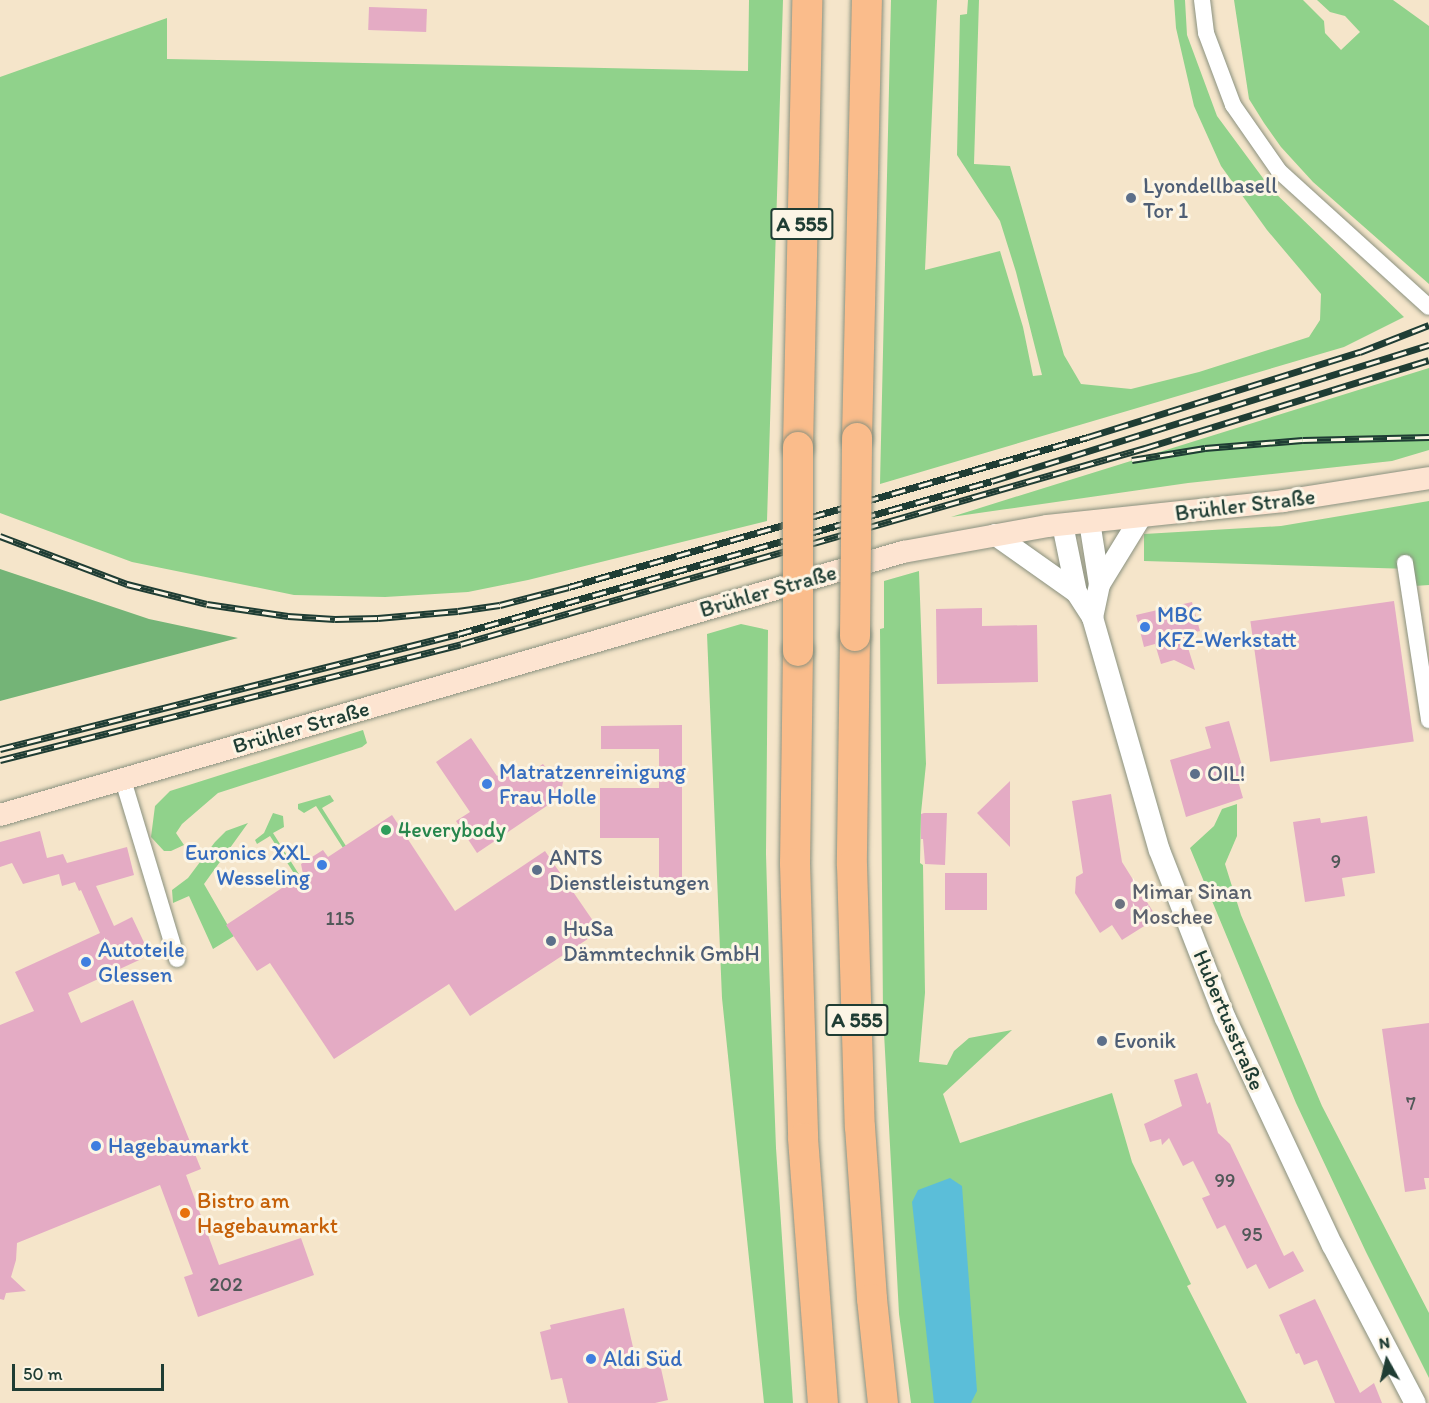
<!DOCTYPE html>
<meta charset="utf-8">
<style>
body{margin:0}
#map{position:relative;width:1429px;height:1403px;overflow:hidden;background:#f5e5ca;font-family:Itim,sans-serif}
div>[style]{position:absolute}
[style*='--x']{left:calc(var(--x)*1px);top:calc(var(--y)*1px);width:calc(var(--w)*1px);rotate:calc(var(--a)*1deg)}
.green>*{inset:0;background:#90d28b}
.forest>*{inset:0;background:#74b477}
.water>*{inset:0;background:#5bbed9}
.building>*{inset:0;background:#e4abc4;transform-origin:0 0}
.roads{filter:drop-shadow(0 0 2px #8a917f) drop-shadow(0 0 2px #8a917f)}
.minor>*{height:16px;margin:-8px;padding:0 8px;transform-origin:8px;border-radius:8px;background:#fff}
.tertiary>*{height:21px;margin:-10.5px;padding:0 10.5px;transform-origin:10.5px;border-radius:10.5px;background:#fff}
.secondary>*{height:22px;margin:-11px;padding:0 11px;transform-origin:11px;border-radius:11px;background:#fde4d1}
.motorway>*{height:30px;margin:-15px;padding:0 15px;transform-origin:15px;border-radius:15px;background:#fabc8b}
.rail>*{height:7px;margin-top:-3.5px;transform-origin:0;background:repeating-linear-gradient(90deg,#fcf5e5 0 14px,#1f3d34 0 28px);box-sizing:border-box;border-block:2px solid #1f3d34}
.bridges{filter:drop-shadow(0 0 2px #8a917f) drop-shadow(0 0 2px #8a917f)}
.motorway-bridge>*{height:30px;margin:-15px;padding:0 15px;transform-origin:15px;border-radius:15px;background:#fabc8b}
.dots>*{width:16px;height:16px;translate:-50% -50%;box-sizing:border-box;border:3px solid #fcf5e5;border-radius:50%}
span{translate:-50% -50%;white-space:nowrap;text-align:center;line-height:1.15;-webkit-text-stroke:6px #fcf5e5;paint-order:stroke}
.number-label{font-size:20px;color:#505858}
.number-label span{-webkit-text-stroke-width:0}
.shield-label span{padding:2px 4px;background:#fcf5e5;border:2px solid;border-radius:4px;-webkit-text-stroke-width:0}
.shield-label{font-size:21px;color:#1f3d34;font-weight:700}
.service-label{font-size:22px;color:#4e5e75}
.left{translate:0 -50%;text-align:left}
.street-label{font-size:22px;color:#1f3d34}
.shop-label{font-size:22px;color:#366cbe}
.right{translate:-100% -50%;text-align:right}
.leisure-label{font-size:22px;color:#27864d}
.worship-label{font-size:22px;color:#5b616d}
.food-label{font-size:22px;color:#c56008}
.north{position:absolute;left:1357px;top:1331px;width:60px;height:60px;-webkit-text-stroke:4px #fcf5e5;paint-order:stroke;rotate:352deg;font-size:16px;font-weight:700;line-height:24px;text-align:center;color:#1f3d34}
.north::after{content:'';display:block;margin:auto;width:21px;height:27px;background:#1f3d34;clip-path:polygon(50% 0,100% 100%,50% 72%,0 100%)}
.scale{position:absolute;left:12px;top:1364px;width:152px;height:27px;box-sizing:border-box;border:3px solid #1f3d34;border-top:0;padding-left:8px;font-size:18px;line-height:21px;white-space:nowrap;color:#1f3d34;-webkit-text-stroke:4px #fcf5e5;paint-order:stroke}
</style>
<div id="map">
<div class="green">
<i style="clip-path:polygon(749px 0,783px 0,767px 521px,528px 580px,468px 592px,385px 597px,294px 595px,132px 562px,0 513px,0 77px,167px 18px,167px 59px,748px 71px)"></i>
<i style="clip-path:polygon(891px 0,937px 0,925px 270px,1000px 251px,1023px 327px,1033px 376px,1042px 375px,1016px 272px,1000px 221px,957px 155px,960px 15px,967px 14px,968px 0,979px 0,974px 164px,1010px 166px,1064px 355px,1081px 384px,1131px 389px,1199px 372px,1309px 337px,1320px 320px,1321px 294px,1267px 230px,1221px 166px,1194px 106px,1176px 28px,1174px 0,1185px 0,1187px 35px,1217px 116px,1271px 189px,1404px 317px,1344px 347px,880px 484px)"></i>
<i style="clip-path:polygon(1234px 0,1303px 0,1324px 21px,1325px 33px,1341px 50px,1360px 32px,1345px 16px,1330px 12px,1317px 0,1393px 0,1429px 26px,1429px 284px,1313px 182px,1281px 147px,1264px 123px,1249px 99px)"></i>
<i style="clip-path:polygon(1429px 368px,1429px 450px,1392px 461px,1188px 483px,951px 517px)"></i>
<i style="clip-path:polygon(1429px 501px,1429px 585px,1414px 586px,1411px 569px,1144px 561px,1144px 534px,1281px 526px)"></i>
<i style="clip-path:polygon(919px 571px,926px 764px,921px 813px,920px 863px,923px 865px,925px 993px,919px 1062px,947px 1065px,954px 1051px,969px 1038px,1012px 1030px,943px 1094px,960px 1143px,1112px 1093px,1132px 1162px,1191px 1284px,1187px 1286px,1247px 1403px,911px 1403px,899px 1314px,883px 1014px,880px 629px,884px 628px,884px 581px)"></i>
<i style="clip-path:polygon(741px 624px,768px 630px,766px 854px,769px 962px,776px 1148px,793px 1403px,764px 1403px,722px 998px,707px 634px)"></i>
<i style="clip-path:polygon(363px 730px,367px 743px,362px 747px,218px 793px,182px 824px,176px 833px,184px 845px,171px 851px,164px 851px,151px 837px,155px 806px,170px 791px)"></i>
<i style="clip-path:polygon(330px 795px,334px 801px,322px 808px,346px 846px,343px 848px,316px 806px,304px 813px,298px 809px,298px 804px)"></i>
<i style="clip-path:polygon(1237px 804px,1237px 836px,1225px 864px,1241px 915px,1322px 1106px,1429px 1313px,1429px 1378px,1366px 1252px,1296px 1103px,1190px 848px,1214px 826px,1222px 809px)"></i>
<i style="clip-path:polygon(273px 813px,283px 816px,284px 827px,273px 833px,300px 876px,297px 878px,270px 836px,257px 844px,255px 840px,264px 833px)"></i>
<i style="clip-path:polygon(248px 823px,204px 884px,234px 936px,213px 949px,189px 896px,173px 903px,172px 890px,188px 878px,215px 842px,226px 831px)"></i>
</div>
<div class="forest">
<i style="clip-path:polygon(0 569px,149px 619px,238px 638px,0 701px)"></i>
</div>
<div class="water">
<i style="clip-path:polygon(950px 1178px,962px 1186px,977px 1391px,971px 1403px,934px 1403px,912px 1202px,918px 1190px)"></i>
</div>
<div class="building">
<i style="left:369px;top:7px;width:58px;height:23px;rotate:2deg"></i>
<i style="left:1394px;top:601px;width:142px;height:145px;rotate:82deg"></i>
<i style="clip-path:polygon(1192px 602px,1200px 631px,1184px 635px,1195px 670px,1174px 660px,1161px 664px,1155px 644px,1144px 647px,1136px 615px)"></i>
<i style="clip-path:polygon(982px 608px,982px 626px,1037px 625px,1038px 682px,937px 684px,936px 609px)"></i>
<i style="clip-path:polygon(1229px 721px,1245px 776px,1238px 777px,1238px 781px,1243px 798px,1186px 817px,1170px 760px,1211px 748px,1205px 727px)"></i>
<i style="clip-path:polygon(682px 725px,682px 888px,659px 888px,659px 838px,600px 838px,600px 788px,659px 788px,659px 749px,601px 749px,601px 726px)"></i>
<i style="clip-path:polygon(471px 738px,497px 776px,509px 768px,518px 781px,543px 764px,546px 768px,565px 772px,560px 797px,477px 853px,456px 821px,470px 812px,436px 762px)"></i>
<i style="clip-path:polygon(1010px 781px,1010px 847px,977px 813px)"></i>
<i style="clip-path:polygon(1111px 794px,1122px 862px,1157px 918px,1122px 940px,1112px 925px,1100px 933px,1075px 893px,1076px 877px,1083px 873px,1072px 801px)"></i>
<i style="clip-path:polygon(924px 813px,947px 813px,945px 865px,925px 864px,923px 839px,921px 839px,921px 814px)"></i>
<i style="clip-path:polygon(392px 815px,455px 911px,545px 851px,600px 931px,470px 1016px,449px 984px,334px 1059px,270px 963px,257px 971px,226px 925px,303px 874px,301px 864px,323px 850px,328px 857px)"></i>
<i style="clip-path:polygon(1367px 816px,1375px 873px,1342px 878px,1345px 896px,1305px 902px,1293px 822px,1320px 818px,1321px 823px)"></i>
<i style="clip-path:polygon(40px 831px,47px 858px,63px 854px,67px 863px,127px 847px,134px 875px,96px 886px,114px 926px,132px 917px,150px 955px,68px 993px,81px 1023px,133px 1000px,201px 1169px,186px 1175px,219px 1265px,301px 1238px,314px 1275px,198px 1317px,184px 1277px,193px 1274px,160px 1185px,17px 1243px,16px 1260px,11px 1277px,26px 1291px,6px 1293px,4px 1300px,0 1299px,0 1025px,34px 1011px,15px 972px,100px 933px,81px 890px,79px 891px,75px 882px,62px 886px,59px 874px,23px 884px,12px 863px,0 867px,0 842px)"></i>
<i style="left:945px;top:873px;width:42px;height:37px"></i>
<i style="clip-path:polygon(1429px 1023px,1429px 1178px,1424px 1178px,1426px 1189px,1405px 1192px,1382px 1029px)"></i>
<i style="clip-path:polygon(1197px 1073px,1207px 1104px,1210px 1102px,1218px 1133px,1230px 1144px,1284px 1256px,1293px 1251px,1304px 1271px,1269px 1289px,1256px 1264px,1247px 1269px,1225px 1225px,1217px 1229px,1202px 1198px,1210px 1195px,1193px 1161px,1183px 1166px,1169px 1138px,1162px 1145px,1161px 1139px,1150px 1142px,1144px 1124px,1182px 1106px,1174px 1080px)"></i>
<i style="clip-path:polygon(1315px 1299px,1360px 1393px,1374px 1383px,1382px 1403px,1335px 1403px,1317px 1360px,1304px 1365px,1299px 1353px,1296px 1354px,1279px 1315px)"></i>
<i style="clip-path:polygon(624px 1308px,638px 1369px,660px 1364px,668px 1400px,655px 1403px,568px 1403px,562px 1378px,551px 1380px,540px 1332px,551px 1329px,550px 1325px)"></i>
</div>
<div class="roads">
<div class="minor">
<i style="--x:1202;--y:0;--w:33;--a:83"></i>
<i style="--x:1206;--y:33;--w:77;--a:69.4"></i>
<i style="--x:1233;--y:105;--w:80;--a:55.1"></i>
<i style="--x:1279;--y:171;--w:202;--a:42.2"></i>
<i style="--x:1405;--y:563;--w:159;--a:81.3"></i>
<i style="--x:123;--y:780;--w:187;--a:73.2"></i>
</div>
<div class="tertiary">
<i style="--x:1089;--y:521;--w:64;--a:81"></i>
<i style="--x:1099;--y:584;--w:34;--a:102"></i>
<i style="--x:1062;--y:524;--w:69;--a:78.4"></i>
<i style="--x:1076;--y:592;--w:30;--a:57"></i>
<i style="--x:1092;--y:617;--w:242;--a:74"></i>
<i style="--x:1159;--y:850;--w:180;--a:68.6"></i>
<i style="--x:1225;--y:1018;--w:251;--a:64.8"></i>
<i style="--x:1332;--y:1245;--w:178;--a:62.3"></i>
<i style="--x:994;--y:534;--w:100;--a:35.3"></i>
<i style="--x:1099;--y:584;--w:79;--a:-58.5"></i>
</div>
<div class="secondary">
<i style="--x:0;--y:815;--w:941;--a:-16.24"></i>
<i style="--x:903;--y:552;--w:146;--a:-10.2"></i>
<i style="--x:1047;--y:526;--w:238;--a:-6"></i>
<i style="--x:1284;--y:501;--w:147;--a:-9"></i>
</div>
<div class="motorway">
<i style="--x:857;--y:438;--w:438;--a:-88.7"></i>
<i style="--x:798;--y:447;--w:447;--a:-88.8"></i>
<i style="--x:855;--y:636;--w:229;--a:90.8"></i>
<i style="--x:852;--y:865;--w:262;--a:88.3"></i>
<i style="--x:860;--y:1127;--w:172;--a:86"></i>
<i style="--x:872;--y:1299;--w:105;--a:84"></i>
<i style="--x:798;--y:651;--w:212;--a:90.8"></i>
<i style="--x:795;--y:863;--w:275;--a:88.3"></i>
<i style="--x:803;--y:1138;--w:266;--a:85.7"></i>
</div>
</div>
<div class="rail">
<i style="--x:1132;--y:460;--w:74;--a:-9.3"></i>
<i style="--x:1205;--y:448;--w:98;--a:-4.7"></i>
<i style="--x:1303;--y:440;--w:126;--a:-1.4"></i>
<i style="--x:0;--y:536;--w:136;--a:20.7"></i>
<i style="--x:127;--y:584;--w:82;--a:14"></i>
<i style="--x:207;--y:604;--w:82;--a:8.4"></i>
<i style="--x:288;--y:616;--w:47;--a:3.7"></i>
<i style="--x:335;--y:619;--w:43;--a:-1.3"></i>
<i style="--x:378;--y:618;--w:80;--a:-5"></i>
<i style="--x:458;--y:611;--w:42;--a:-8.1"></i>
<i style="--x:500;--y:605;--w:71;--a:-14.6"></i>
<i style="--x:569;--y:587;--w:540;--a:-16.12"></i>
<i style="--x:1088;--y:437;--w:285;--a:-17.4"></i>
<i style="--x:1360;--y:352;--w:74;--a:-21.4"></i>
<i style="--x:0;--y:749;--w:472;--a:-14.1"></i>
<i style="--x:458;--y:634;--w:555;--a:-15.99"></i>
<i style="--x:992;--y:481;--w:458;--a:-17.3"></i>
<i style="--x:0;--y:760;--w:475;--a:-14.1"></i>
<i style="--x:461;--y:644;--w:712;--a:-15.99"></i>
<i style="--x:1145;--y:448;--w:297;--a:-17.2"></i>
</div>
<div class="bridges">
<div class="motorway-bridge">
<i style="--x:798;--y:447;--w:204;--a:90"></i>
<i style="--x:855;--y:636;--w:198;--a:-89.4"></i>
</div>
</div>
<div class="dots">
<i style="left:1131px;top:198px;background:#5c6f8a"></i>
<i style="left:1145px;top:627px;background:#3f7fe0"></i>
<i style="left:1195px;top:774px;background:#5c6f8a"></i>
<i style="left:487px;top:784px;background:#3f7fe0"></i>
<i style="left:386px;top:830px;background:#2e9e5b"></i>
<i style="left:322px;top:865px;background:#3f7fe0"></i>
<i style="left:537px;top:870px;background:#5c6f8a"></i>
<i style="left:1120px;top:904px;background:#6b7280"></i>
<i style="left:551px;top:941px;background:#5c6f8a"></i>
<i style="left:86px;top:962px;background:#3f7fe0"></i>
<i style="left:1102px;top:1041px;background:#5c6f8a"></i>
<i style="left:96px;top:1146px;background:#3f7fe0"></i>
<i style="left:185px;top:1213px;background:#e8710a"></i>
<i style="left:591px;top:1359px;background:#3f7fe0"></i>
</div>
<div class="number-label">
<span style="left:1336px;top:861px">9</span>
<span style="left:340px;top:918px">115</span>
<span style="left:1411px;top:1103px">7</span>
<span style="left:1225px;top:1180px">99</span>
<span style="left:1252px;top:1234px">95</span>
<span style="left:226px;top:1284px">202</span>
</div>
<div class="shield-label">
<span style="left:802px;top:224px">A 555</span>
<span style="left:857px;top:1020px">A 555</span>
</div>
<div class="service-label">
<span class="left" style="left:1143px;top:198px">Lyondellbasell<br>Tor 1</span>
<span class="left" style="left:1207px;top:774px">OIL!</span>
<span class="left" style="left:549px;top:870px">ANTS<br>Dienstleistungen</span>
<span class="left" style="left:563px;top:941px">HuSa<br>Dämmtechnik GmbH</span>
<span class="left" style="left:1114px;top:1041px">Evonik</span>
</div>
<div class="street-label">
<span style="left:1245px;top:505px;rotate:-7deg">Brühler Straße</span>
<span style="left:768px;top:591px;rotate:-16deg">Brühler Straße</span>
<span style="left:301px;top:727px;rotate:-16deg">Brühler Straße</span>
<span style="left:1229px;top:1020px;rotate:67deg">Hubertusstraße</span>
</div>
<div class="shop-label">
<span class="left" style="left:1157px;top:627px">MBC<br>KFZ-Werkstatt</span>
<span class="left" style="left:499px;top:784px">Matratzenreinigung<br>Frau Holle</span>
<span class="right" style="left:310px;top:865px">Euronics XXL<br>Wesseling</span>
<span class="left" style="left:98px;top:962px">Autoteile<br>Glessen</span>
<span class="left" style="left:108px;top:1146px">Hagebaumarkt</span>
<span class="left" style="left:603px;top:1359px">Aldi Süd</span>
</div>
<div class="leisure-label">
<span class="left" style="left:398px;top:830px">4everybody</span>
</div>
<div class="worship-label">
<span class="left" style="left:1132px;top:904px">Mimar Sinan<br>Moschee</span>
</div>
<div class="food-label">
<span class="left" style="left:197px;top:1213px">Bistro am<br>Hagebaumarkt</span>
</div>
<div class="north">N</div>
<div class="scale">50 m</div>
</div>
